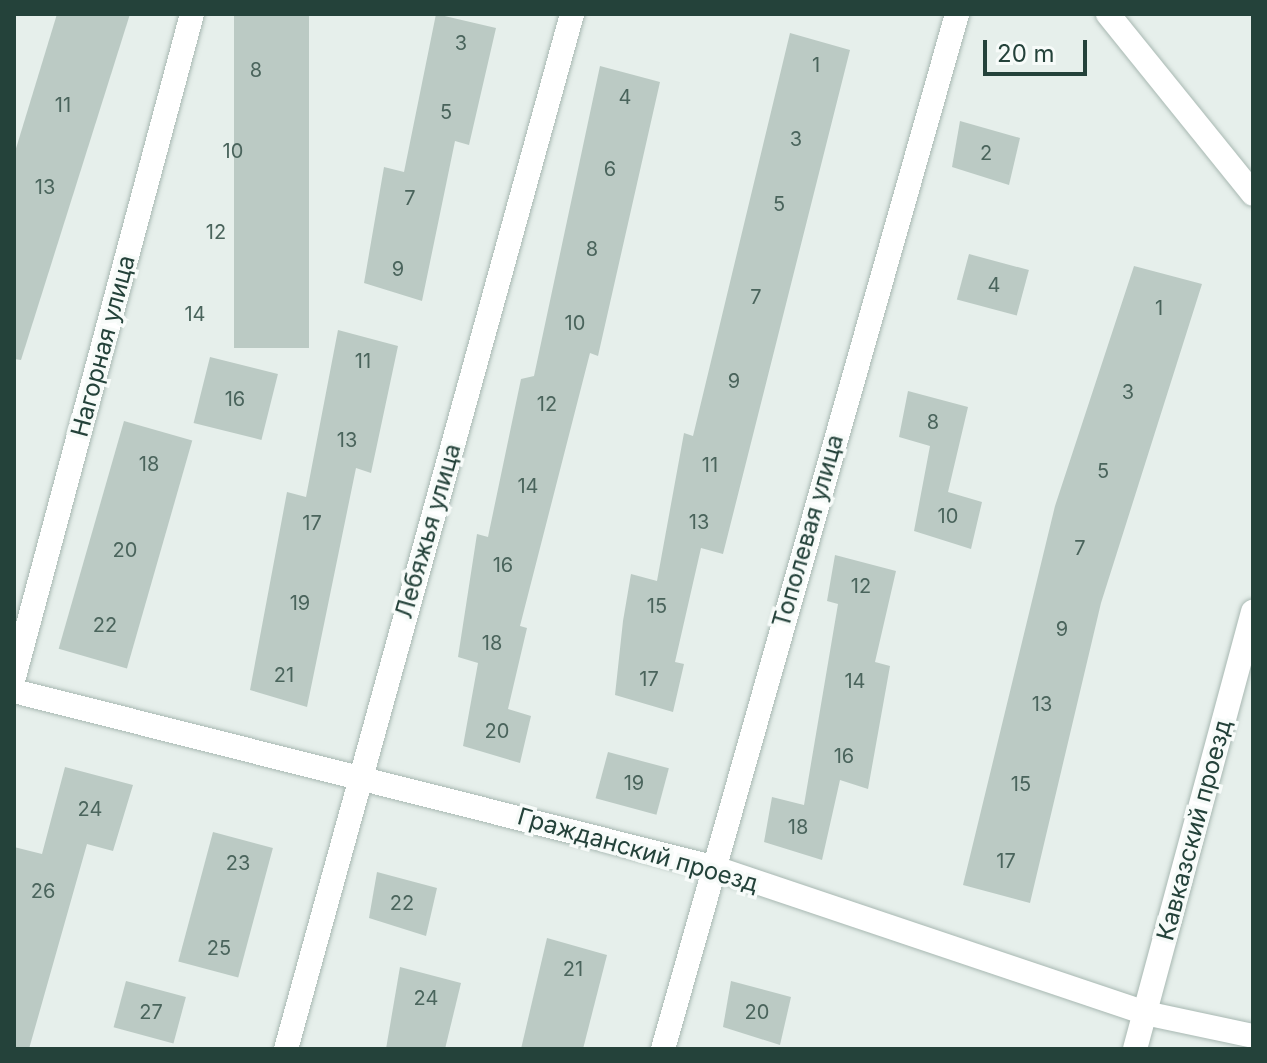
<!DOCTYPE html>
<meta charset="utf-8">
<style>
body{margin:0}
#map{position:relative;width:1267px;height:1063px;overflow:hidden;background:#e6efeb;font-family:Inter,sans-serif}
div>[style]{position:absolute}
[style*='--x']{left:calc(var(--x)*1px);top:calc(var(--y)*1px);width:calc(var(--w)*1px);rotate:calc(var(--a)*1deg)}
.building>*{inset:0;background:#bbcac4;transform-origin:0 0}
.roads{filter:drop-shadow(0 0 2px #a8b8b2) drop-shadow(0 0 2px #a8b8b2)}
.minor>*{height:24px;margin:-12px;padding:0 12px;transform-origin:12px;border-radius:12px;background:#fff}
span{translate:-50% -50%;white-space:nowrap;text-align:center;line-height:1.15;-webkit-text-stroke:7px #f7fbf9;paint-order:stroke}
.number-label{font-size:20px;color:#4a645c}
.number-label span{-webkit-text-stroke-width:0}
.street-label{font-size:24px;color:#24423a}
.frame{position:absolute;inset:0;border:16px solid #24423a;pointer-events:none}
.scale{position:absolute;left:983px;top:40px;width:104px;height:36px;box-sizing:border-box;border:4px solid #24423a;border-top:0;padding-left:10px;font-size:24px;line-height:28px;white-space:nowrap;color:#24423a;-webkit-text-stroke:6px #f7fbf9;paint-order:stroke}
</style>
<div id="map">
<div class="building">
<i style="clip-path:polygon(57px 14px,130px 14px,21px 360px,14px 359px,14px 155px)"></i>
<i style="left:234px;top:14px;width:75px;height:334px"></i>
<i style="clip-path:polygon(436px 14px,496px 28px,469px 145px,455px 141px,422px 301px,364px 283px,384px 167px,404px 172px)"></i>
<i style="clip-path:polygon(790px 33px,850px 50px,723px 554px,701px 548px,675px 662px,684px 664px,673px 712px,615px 695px,623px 621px,631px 574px,657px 581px,684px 433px,693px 436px)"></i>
<i style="clip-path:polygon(600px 66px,660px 82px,598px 356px,590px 353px,520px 626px,527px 628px,508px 709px,531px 716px,520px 763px,463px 746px,478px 663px,458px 657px,477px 534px,488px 537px,521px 379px,534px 376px)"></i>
<i style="clip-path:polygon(960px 121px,1020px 138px,1009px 185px,952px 167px)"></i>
<i style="left:969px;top:254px;width:62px;height:47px;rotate:15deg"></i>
<i style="clip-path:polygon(1134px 266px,1202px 284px,1101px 603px,1030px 903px,963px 885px,1055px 506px)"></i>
<i style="clip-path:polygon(338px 330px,398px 346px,371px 473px,356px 468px,307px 707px,250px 690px,287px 492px,306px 497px)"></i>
<i style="left:210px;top:357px;width:70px;height:68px;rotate:14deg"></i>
<i style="clip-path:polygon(908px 391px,968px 407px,948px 492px,982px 502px,971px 549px,914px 531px,930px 446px,899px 437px)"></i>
<i style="left:124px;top:421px;width:71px;height:237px;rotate:16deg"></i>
<i style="clip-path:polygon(835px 555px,896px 571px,875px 662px,890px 666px,868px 789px,840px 780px,822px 860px,764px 842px,772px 797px,804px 805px,838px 604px,827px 601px)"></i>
<i style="left:608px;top:752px;width:63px;height:48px;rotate:15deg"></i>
<i style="clip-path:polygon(65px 767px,133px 785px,113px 851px,87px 844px,29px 1049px,14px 1049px,14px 847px,42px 854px)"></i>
<i style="left:213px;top:832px;width:62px;height:134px;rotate:15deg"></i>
<i style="clip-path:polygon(377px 872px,437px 888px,426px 936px,369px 918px)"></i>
<i style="clip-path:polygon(547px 938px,607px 955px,583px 1049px,521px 1049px)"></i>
<i style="clip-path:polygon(400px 967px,461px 983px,445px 1049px,386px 1049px)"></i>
<i style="left:126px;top:981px;width:62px;height:48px;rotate:15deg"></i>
<i style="clip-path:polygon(731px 981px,791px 997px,780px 1045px,723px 1027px)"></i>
</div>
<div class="roads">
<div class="minor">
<i style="--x:1108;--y:14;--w:231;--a:51.1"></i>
<i style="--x:14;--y:677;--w:686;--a:-74.97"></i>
<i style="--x:14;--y:691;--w:720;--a:14.15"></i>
<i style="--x:712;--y:867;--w:457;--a:18.6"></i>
<i style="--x:1145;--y:1013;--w:110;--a:12"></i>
<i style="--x:286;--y:1049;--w:1074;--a:-74.55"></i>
<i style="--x:663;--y:1049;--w:1076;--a:-74.14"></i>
<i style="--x:1135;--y:1049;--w:453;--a:-74.9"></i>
</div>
</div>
<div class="number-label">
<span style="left:461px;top:43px">3</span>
<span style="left:816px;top:65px">1</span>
<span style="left:256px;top:70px">8</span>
<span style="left:625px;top:97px">4</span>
<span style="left:63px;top:105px">11</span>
<span style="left:446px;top:112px">5</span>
<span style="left:796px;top:139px">3</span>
<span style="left:233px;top:151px">10</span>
<span style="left:986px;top:153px">2</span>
<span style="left:610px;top:169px">6</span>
<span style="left:45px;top:187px">13</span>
<span style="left:410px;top:198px">7</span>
<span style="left:779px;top:204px">5</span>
<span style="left:216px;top:232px">12</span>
<span style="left:592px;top:249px">8</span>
<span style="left:398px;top:269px">9</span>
<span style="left:994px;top:285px">4</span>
<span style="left:756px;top:297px">7</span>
<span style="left:1159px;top:308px">1</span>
<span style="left:195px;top:314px">14</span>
<span style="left:575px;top:323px">10</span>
<span style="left:363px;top:361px">11</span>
<span style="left:734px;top:381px">9</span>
<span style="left:1128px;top:392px">3</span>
<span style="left:235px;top:399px">16</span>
<span style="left:547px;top:404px">12</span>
<span style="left:933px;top:422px">8</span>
<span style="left:347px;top:440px">13</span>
<span style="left:149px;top:464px">18</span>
<span style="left:710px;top:465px">11</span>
<span style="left:1103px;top:471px">5</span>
<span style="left:528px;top:486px">14</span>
<span style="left:948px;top:516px">10</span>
<span style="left:699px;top:522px">13</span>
<span style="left:312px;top:523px">17</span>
<span style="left:1080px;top:548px">7</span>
<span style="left:125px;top:550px">20</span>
<span style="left:503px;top:565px">16</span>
<span style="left:861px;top:586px">12</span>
<span style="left:300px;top:603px">19</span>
<span style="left:657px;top:606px">15</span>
<span style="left:105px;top:625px">22</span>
<span style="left:1062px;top:629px">9</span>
<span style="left:492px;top:643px">18</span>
<span style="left:284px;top:675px">21</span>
<span style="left:649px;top:679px">17</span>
<span style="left:855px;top:681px">14</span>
<span style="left:1042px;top:704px">13</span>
<span style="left:497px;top:731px">20</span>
<span style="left:844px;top:756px">16</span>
<span style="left:634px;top:783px">19</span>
<span style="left:1021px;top:784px">15</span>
<span style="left:90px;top:809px">24</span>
<span style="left:798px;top:827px">18</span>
<span style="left:1006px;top:861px">17</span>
<span style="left:238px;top:863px">23</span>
<span style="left:43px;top:891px">26</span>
<span style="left:402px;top:903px">22</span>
<span style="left:219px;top:948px">25</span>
<span style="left:573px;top:969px">21</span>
<span style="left:426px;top:998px">24</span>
<span style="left:151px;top:1012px">27</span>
<span style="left:757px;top:1012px">20</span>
</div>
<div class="street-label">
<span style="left:103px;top:346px;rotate:-75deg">Нагорная улица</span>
<span style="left:428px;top:531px;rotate:-74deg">Лебяжья улица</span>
<span style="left:808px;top:531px;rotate:-74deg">Тополевая улица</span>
<span style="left:1194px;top:830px;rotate:-75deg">Кавказский проезд</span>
<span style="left:638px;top:850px;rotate:16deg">Гражданский проезд</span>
</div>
<div class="frame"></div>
<div class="scale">20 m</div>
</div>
